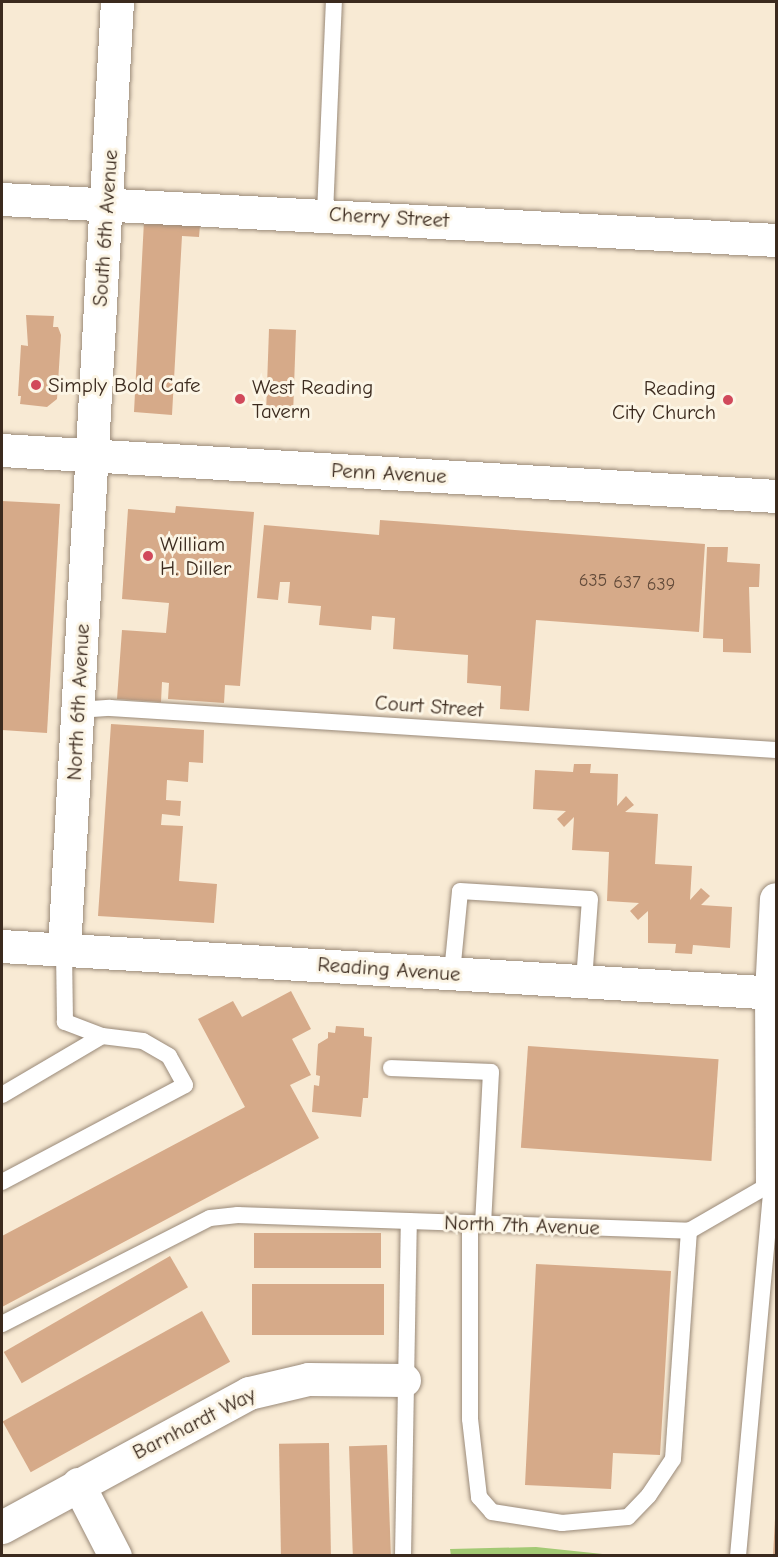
<!DOCTYPE html>
<style>
body{margin:0}
#map{position:relative;width:778px;height:1557px;overflow:hidden;background:#f8ead4;font-family:"Comic Neue",sans-serif}
div>[style]{position:absolute}
[style*='--x']{left:calc(var(--x)*1px);top:calc(var(--y)*1px);width:calc(var(--w)*1px);rotate:calc(var(--a)*1deg)}
.green>*{inset:0;background:#a3c974}
.building>*{inset:0;background:#d6aa89;transform-origin:0 0}
.roads{filter:drop-shadow(0 0 2px #9a8a79) drop-shadow(0 0 2px #9a8a79)}
.lane>*{height:16px;margin:-8px;padding:0 8px;transform-origin:8px;border-radius:8px;background:#fff}
.street>*{height:33px;margin:-16.5px;padding:0 16.5px;transform-origin:16.5px;border-radius:16.5px;background:#fff}
.secondary>*{height:33px;margin:-16.5px;padding:0 16.5px;transform-origin:16.5px;border-radius:16.5px;background:#fff}
.primary>*{height:33px;margin:-16.5px;padding:0 16.5px;transform-origin:16.5px;border-radius:16.5px;background:#fff}
.dots>*{width:16px;height:16px;translate:-50% -50%;box-sizing:border-box;border:3px solid #fcf5e5;border-radius:50%}
span{translate:-50% -50%;white-space:nowrap;text-align:center;line-height:1.15;-webkit-text-stroke:6px #fcf5e5;paint-order:stroke}
.number-label{font-size:18px;color:#624a39}
.number-label span{-webkit-text-stroke-width:0}
.street-label{font-size:21px;color:#3b2a1e}
.poi-label{font-size:21px;color:#3b2a1e}
.left{translate:0 -50%;text-align:left}
.right{translate:-100% -50%;text-align:right}
.frame{position:absolute;inset:0;border:3px solid #3b2a1e;pointer-events:none}
</style>
<div id="map">
<div class="green">
<i style="clip-path:polygon(536px 1547px,612px 1555px,451px 1556px,450px 1549px)"></i>
</div>
<div class="building">
<i style="clip-path:polygon(144px 221px,200px 225px,199px 237px,182px 236px,172px 415px,134px 412px)"></i>
<i style="clip-path:polygon(26px 315px,54px 316px,53px 327px,58px 327px,61px 335px,57px 399px,47px 407px,20px 404px,21px 396px,18px 396px,21px 345px,28px 346px)"></i>
<i style="left:269px;top:329px;width:27px;height:90px;rotate:2deg"></i>
<i style="clip-path:polygon(2px 501px,60px 504px,47px 733px,2px 730px)"></i>
<i style="clip-path:polygon(176px 506px,254px 512px,240px 686px,225px 685px,224px 703px,168px 699px,169px 683px,162px 682px,161px 702px,117px 699px,122px 630px,166px 633px,169px 603px,122px 599px,128px 509px,175px 513px)"></i>
<i style="clip-path:polygon(380px 520px,705px 544px,699px 632px,536px 620px,529px 711px,500px 709px,501px 686px,467px 683px,468px 655px,393px 649px,395px 618px,372px 616px,371px 630px,319px 625px,321px 606px,288px 603px,290px 582px,280px 582px,278px 600px,257px 598px,264px 525px,379px 535px)"></i>
<i style="clip-path:polygon(707px 547px,728px 547px,727px 562px,760px 564px,759px 587px,749px 587px,751px 653px,723px 652px,723px 639px,703px 638px)"></i>
<i style="clip-path:polygon(111px 724px,204px 730px,203px 763px,189px 762px,188px 782px,167px 780px,166px 800px,181px 801px,180px 816px,162px 814px,161px 825px,183px 826px,179px 881px,217px 884px,214px 923px,98px 916px)"></i>
<i style="clip-path:polygon(574px 764px,591px 764px,590px 773px,618px 774px,617px 806px,626px 796px,634px 805px,625px 812px,658px 814px,655px 864px,692px 866px,690px 900px,701px 888px,710px 896px,701px 905px,732px 907px,730px 948px,693px 945px,692px 954px,675px 953px,676px 944px,648px 943px,648px 911px,638px 920px,630px 911px,639px 903px,607px 901px,609px 852px,572px 850px,574px 817px,564px 827px,557px 819px,566px 811px,533px 809px,535px 770px,573px 772px)"></i>
<i style="clip-path:polygon(291px 991px,311px 1029px,292px 1039px,311px 1075px,290px 1085px,319px 1138px,2px 1307px,2px 1236px,245px 1107px,198px 1019px,233px 1001px,242px 1017px)"></i>
<i style="clip-path:polygon(336px 1026px,364px 1028px,364px 1036px,372px 1037px,368px 1098px,363px 1098px,361px 1117px,312px 1112px,314px 1085px,319px 1086px,320px 1076px,316px 1075px,318px 1044px,328px 1038px,328px 1032px,335px 1033px)"></i>
<i style="left:528px;top:1046px;width:191px;height:102px;rotate:4deg"></i>
<i style="left:254px;top:1233px;width:127px;height:35px"></i>
<i style="left:170px;top:1256px;width:36px;height:192px;rotate:60deg"></i>
<i style="clip-path:polygon(536px 1264px,671px 1271px,660px 1455px,613px 1453px,611px 1489px,525px 1485px)"></i>
<i style="left:252px;top:1284px;width:132px;height:51px"></i>
<i style="left:202px;top:1311px;width:58px;height:228px;rotate:61deg"></i>
<i style="left:329px;top:1443px;width:113px;height:50px;rotate:89deg"></i>
<i style="left:387px;top:1445px;width:111px;height:38px;rotate:88deg"></i>
<i style="clip-path:polygon(775px 1519px,776px 1556px,773px 1556px)"></i>
</div>
<div class="roads">
<div class="lane">
<i style="--x:325;--y:214;--w:212;--a:-87.6"></i>
<i style="--x:78;--y:710;--w:32;--a:-4"></i>
<i style="--x:110;--y:708;--w:667;--a:3.61"></i>
<i style="--x:452;--y:973;--w:82;--a:-84.4"></i>
<i style="--x:460;--y:891;--w:130;--a:3.5"></i>
<i style="--x:590;--y:899;--w:82;--a:94.2"></i>
<i style="--x:391;--y:1068;--w:100;--a:2.3"></i>
<i style="--x:491;--y:1072;--w:152;--a:93"></i>
<i style="--x:2;--y:1095;--w:116;--a:-30.5"></i>
<i style="--x:2;--y:1182;--w:207;--a:-27.9"></i>
<i style="--x:185;--y:1085;--w:33;--a:-119"></i>
<i style="--x:169;--y:1056;--w:30;--a:-150"></i>
<i style="--x:143;--y:1041;--w:41;--a:-173"></i>
<i style="--x:102;--y:1036;--w:40;--a:-159"></i>
<i style="--x:65;--y:1022;--w:73;--a:-90.8"></i>
<i style="--x:470;--y:1223;--w:196;--a:90"></i>
<i style="--x:470;--y:1419;--w:79;--a:83.4"></i>
<i style="--x:479;--y:1497;--w:20;--a:49"></i>
<i style="--x:492;--y:1512;--w:71;--a:8.9"></i>
<i style="--x:562;--y:1523;--w:66;--a:-5.2"></i>
<i style="--x:628;--y:1517;--w:30;--a:-46"></i>
<i style="--x:649;--y:1495;--w:43;--a:-56.3"></i>
<i style="--x:673;--y:1459;--w:229;--a:-86"></i>
<i style="--x:2;--y:1324;--w:233;--a:-27"></i>
<i style="--x:210;--y:1218;--w:28;--a:-6"></i>
<i style="--x:238;--y:1215;--w:451;--a:2"></i>
<i style="--x:689;--y:1231;--w:96;--a:-30"></i>
<i style="--x:403;--y:1556;--w:335;--a:-89"></i>
<i style="--x:738;--y:1556;--w:375;--a:-84.8"></i>
</div>
<div class="street">
<i style="--x:2;--y:199;--w:775;--a:3.03"></i>
<i style="--x:64;--y:949;--w:948;--a:-86.8"></i>
<i style="--x:772;--y:1183;--w:190;--a:-90.3"></i>
<i style="--x:771;--y:993;--w:94;--a:-87"></i>
<i style="--x:78;--y:1484;--w:81;--a:62.8"></i>
<i style="--x:2;--y:1527;--w:281;--a:-28.5"></i>
<i style="--x:249;--y:1393;--w:61;--a:-13.3"></i>
<i style="--x:308;--y:1379;--w:96;--a:0.6"></i>
</div>
<div class="secondary">
<i style="--x:2;--y:946;--w:775;--a:3.47"></i>
</div>
<div class="primary">
<i style="--x:2;--y:450;--w:775;--a:3.4"></i>
</div>
</div>
<div class="dots">
<i style="left:36px;top:385px;background:#d1495b"></i>
<i style="left:240px;top:399px;background:#d1495b"></i>
<i style="left:728px;top:400px;background:#d1495b"></i>
<i style="left:148px;top:556px;background:#d1495b"></i>
</div>
<div class="number-label">
<span style="left:593px;top:581px">635</span>
<span style="left:627px;top:583px">637</span>
<span style="left:661px;top:585px">639</span>
</div>
<div class="street-label">
<span style="left:389px;top:217px;rotate:3deg">Cherry Street</span>
<span style="left:105px;top:228px;rotate:-86deg">South 6th Avenue</span>
<span style="left:389px;top:473px;rotate:3deg">Penn Avenue</span>
<span style="left:78px;top:702px;rotate:-87deg">North 6th Avenue</span>
<span style="left:429px;top:706px;rotate:4deg">Court Street</span>
<span style="left:389px;top:969px;rotate:4deg">Reading Avenue</span>
<span style="left:522px;top:1225px;rotate:2deg">North 7th Avenue</span>
<span style="left:194px;top:1423px;rotate:-27deg">Barnhardt Way</span>
</div>
<div class="poi-label">
<span class="left" style="left:48px;top:385px">Simply Bold Cafe</span>
<span class="left" style="left:252px;top:399px">West Reading<br>Tavern</span>
<span class="right" style="left:716px;top:400px">Reading<br>City Church</span>
<span class="left" style="left:160px;top:556px">William<br>H. Diller</span>
</div>
<div class="frame"></div>
</div>
